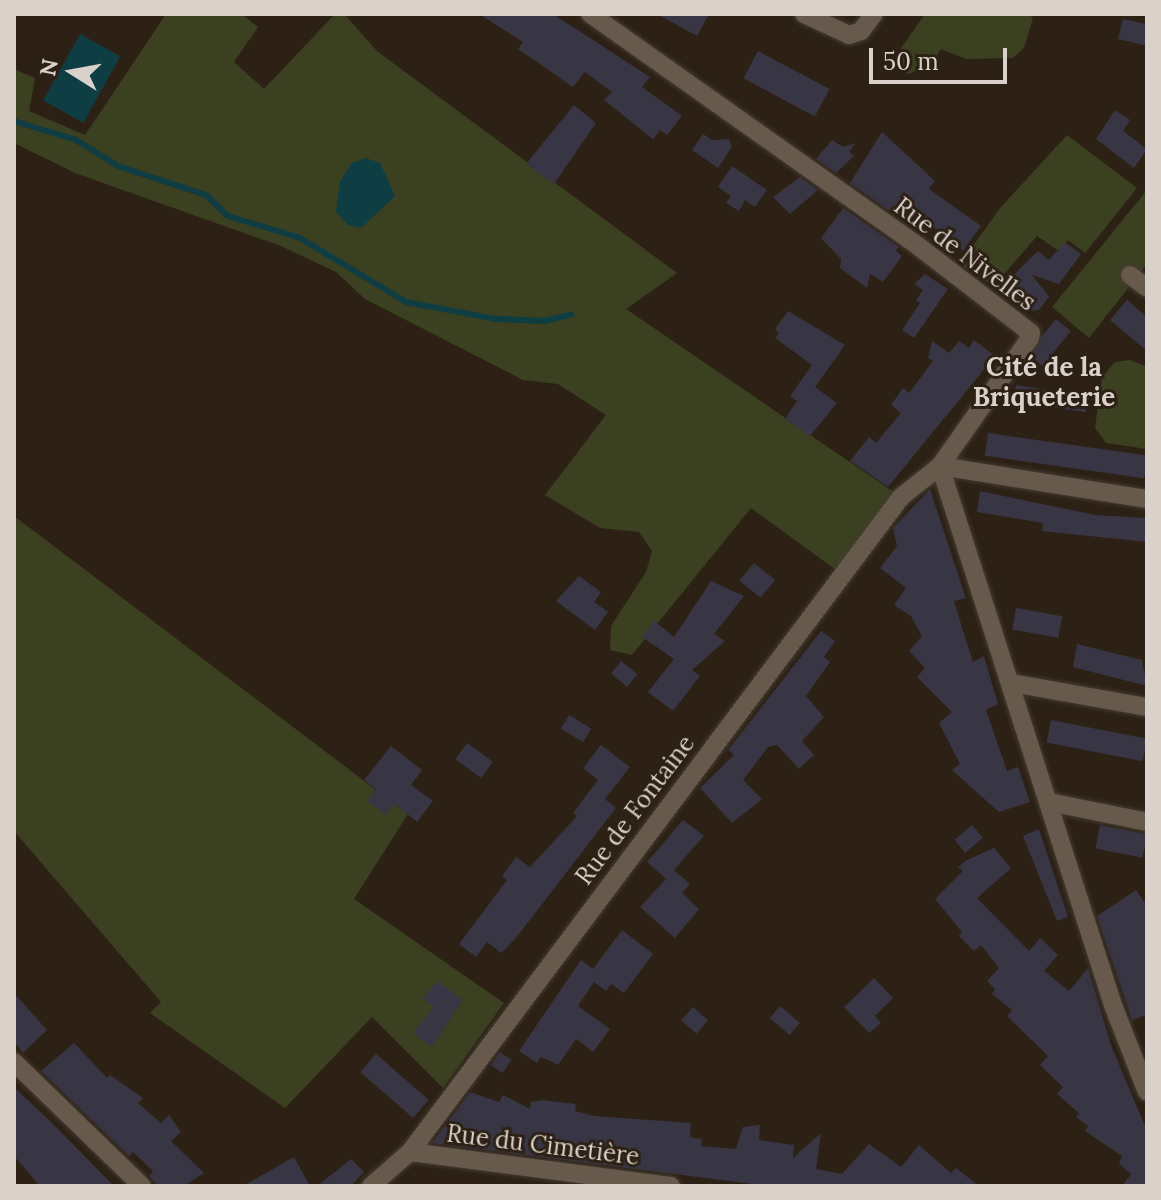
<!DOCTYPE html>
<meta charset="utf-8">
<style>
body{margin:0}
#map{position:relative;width:1161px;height:1200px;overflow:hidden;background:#2d2115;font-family:Lora,serif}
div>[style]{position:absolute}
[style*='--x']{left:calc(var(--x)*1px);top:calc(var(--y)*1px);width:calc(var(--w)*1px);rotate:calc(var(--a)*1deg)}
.green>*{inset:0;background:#3b4021}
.water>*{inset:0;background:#0f3d44;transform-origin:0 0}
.stream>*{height:6px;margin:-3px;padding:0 3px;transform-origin:3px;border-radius:3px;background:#0f3d44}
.building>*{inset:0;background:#383545;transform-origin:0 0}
.roads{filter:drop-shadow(0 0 2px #443b32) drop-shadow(0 0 2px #443b32)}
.street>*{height:18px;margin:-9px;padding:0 9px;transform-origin:9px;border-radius:9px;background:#67594b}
span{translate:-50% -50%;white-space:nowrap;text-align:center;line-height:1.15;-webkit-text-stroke:6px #2d2115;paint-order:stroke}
.street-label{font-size:24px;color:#dad2ca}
.neighbourhood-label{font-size:26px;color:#dad2ca;font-weight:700}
.frame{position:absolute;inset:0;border:16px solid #dad2ca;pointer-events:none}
.north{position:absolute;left:32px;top:32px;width:80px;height:80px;-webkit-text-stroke:6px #2d2115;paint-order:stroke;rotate:281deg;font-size:22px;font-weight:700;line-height:32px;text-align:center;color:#dad2ca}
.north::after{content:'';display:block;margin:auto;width:28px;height:36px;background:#dad2ca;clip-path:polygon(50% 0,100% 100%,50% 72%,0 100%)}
.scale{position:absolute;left:869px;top:48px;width:138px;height:36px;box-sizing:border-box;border:4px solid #dad2ca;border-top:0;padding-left:10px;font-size:24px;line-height:28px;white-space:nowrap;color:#dad2ca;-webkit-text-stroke:6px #2d2115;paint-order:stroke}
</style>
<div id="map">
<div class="green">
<i style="clip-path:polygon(166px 14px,242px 14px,258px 27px,234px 62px,264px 89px,335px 14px,344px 14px,378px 52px,677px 273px,626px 309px,901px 497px,843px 575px,751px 508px,632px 655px,610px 650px,611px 626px,646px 572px,652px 551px,639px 532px,600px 528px,545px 495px,606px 415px,558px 384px,523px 380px,365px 299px,336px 272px,281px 246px,75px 173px,14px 143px,14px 69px,35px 78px,29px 111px,85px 135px)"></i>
<i style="clip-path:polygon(925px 14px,1029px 14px,1033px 18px,1024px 48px,1013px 58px,966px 59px,941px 49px,928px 68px,907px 74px,898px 67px,899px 51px)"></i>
<i style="clip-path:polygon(1067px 135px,1137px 188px,1085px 253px,1068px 240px,1059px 251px,1037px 236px,994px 286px,960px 264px,1001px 207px)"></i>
<i style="clip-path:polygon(1147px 190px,1147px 264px,1089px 338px,1052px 307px)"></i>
<i style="clip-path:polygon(1130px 360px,1147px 367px,1147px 449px,1106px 443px,1095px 428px,1102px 377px,1115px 362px)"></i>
<i style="clip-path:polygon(14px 516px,408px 814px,354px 899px,504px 1003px,443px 1088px,372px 1017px,285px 1108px,150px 1013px,161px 1002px,14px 831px)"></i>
</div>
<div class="water">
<i style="left:80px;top:34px;width:46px;height:76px;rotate:29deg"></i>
<i style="clip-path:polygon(366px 158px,380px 163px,395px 196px,361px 228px,348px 225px,336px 212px,340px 181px,352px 163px)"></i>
</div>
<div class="stream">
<i style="--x:14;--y:121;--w:65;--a:17"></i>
<i style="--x:76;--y:140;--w:49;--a:31.8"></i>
<i style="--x:118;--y:166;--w:93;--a:18.2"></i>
<i style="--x:206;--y:195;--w:30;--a:44"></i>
<i style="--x:228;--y:216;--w:75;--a:17"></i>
<i style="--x:300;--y:238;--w:124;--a:31.1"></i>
<i style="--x:406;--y:302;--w:92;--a:10.7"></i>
<i style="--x:496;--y:319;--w:48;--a:2.4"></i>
<i style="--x:544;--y:321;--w:28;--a:-13"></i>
</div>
<div class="building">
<i style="clip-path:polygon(479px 14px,553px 14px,650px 77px,642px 87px,682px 116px,667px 135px,660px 130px,653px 139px,604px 100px,612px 92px,585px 72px,573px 87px,518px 49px,523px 42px)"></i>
<i style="clip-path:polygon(657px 14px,709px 14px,697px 36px)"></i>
<i style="clip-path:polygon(1123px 19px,1147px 24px,1147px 46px,1118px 39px)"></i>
<i style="left:758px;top:51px;width:81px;height:31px;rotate:28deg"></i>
<i style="clip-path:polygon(574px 105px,596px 123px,554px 184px,526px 164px)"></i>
<i style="clip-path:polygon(1115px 110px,1130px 120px,1123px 131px,1147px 149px,1134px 168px,1096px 139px)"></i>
<i style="clip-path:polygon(882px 132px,935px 181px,929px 189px,981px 226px,963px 251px,922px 217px,914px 228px,850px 183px)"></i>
<i style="clip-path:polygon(703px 134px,712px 140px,729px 139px,732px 147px,718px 168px,692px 150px)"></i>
<i style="clip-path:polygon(832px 140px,843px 147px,856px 143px,849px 152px,854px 156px,836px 173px,816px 159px)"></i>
<i style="clip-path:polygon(732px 166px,767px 190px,755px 207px,745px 200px,739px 211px,726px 203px,731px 196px,718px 187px)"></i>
<i style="clip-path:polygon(800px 177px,818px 190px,790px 214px,773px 197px)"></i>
<i style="clip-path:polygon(843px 208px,899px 247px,896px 251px,902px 256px,883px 282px,870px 274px,867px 288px,840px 268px,841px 259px,821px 238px)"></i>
<i style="clip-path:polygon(1065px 242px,1081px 254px,1059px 284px,1032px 275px,1049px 297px,1039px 310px,1029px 311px,1002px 286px,1038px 251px,1049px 260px)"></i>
<i style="clip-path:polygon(925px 274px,948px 289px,914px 338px,902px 330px,920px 303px,916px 300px,923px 290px,914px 284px)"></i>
<i style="clip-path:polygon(1127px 300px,1147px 317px,1147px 351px,1110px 320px)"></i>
<i style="clip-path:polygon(788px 311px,845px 345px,815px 387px,837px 403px,810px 436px,785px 419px,797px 401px,790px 396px,812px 365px,775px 338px,779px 333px,775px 329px)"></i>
<i style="left:1056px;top:319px;width:19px;height:45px;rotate:39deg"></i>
<i style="clip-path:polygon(974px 340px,995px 356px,888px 487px,850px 461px,869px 437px,876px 443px,901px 413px,891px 405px,903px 388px,909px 393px,933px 361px,928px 358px,932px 341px,949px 353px,959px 341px,969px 348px)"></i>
<i style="left:1016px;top:385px;width:73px;height:16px;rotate:9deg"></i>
<i style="left:988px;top:433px;width:161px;height:23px;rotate:8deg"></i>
<i style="clip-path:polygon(930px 489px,966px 598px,954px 601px,964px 634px,973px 662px,984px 656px,998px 704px,986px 710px,1007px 771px,1018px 767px,1030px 802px,999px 812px,952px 770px,960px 764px,939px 723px,952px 712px,917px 677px,925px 668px,909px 651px,922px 636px,911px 616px,894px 605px,906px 588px,880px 568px,897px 546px,893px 528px)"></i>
<i style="clip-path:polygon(980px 491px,1095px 515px,1147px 518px,1147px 542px,1042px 531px,1043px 523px,977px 512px)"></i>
<i style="left:754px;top:563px;width:27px;height:23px;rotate:39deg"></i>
<i style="clip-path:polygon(579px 576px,601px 592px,594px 602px,608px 612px,595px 630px,556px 601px)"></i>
<i style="clip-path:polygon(711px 581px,744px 596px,714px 634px,725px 641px,692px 670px,700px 676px,673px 711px,648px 692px,674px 659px,642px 637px,654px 621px,674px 637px)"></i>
<i style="left:1016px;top:608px;width:47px;height:22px;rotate:10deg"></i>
<i style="clip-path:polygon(821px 631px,835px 641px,824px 657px,830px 662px,806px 696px,824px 717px,802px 741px,814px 755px,799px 769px,777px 745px,768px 747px,743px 780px,762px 799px,732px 823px,700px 788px,734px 755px,728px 750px)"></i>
<i style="clip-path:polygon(1077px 644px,1142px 660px,1147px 686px,1073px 667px)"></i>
<i style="left:621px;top:661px;width:21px;height:16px;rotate:39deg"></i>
<i style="left:569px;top:715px;width:26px;height:16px;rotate:31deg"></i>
<i style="left:1051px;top:720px;width:98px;height:23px;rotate:11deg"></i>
<i style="left:467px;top:743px;width:32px;height:20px;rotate:36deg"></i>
<i style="clip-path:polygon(601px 745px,630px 767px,605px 799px,616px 808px,516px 938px,501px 953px,487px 942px,476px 957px,459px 944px,507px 880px,502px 876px,516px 857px,530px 867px,577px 816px,573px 813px,598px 780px,583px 768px)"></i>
<i style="clip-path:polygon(391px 746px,422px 770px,411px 785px,433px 801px,417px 822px,394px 803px,386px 815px,367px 801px,376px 789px,364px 780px)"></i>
<i style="clip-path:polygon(683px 820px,704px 836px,674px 870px,690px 884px,682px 893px,699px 909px,675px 938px,640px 907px,666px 879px,647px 862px)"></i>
<i style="left:972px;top:825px;width:17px;height:23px;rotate:50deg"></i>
<i style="left:1100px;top:825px;width:48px;height:24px;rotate:11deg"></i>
<i style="clip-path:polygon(1039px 829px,1068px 917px,1057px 921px,1023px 836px)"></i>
<i style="clip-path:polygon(994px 848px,1011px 868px,977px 898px,1029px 951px,1040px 938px,1058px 955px,1044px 971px,1069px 991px,1088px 968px,1111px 1045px,1147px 1131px,1147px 1186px,1122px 1186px,1131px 1174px,1119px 1164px,1122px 1156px,1085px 1131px,1088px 1126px,1076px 1117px,1079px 1113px,1057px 1094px,1063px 1087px,1040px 1065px,1048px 1056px,1007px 1016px,1012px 1010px,992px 994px,995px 989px,987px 981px,999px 968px,981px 945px,974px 951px,959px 936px,962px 932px,935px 899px,963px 871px,958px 867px,967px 860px)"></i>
<i style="clip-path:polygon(1136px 890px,1147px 906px,1147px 1015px,1132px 1020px,1097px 916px)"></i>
<i style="clip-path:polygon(622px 930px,653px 954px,624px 993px,611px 984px,606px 991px,594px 982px,578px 1006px,610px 1029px,593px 1052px,576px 1039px,558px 1065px,541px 1057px,537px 1063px,519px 1051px,581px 960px,593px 969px)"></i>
<i style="clip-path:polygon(874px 978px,893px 998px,875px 1016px,881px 1023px,869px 1033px,844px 1007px)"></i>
<i style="clip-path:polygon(437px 981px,462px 1000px,432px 1047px,413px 1033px,434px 1007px,423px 999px)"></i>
<i style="clip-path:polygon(14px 993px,47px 1030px,23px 1053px,14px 1042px)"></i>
<i style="left:780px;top:1006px;width:26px;height:16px;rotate:40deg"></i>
<i style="left:693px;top:1007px;width:20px;height:18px;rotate:41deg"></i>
<i style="clip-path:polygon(74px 1043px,107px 1078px,110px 1075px,143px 1098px,138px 1103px,161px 1123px,169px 1115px,181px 1132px,171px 1141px,204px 1173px,184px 1186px,158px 1186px,149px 1176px,153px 1171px,133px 1152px,129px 1156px,41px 1071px)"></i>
<i style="left:500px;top:1052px;width:14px;height:16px;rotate:34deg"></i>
<i style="left:376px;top:1054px;width:70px;height:24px;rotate:41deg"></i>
<i style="clip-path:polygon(14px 1087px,52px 1123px,114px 1186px,40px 1186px,14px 1156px)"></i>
<i style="clip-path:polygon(470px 1092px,499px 1102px,503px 1095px,530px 1109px,531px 1102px,542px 1100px,576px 1104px,575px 1111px,594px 1116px,691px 1123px,690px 1137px,702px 1139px,701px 1146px,736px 1149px,743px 1127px,760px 1125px,759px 1140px,794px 1145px,793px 1158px,821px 1133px,816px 1169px,842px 1174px,869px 1144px,901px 1167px,919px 1145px,951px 1173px,956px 1168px,979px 1186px,767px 1186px,432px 1143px)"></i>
<i style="clip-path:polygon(294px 1157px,310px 1186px,243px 1186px)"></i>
<i style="clip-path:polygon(351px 1159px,364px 1172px,351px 1186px,317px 1186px)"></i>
</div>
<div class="roads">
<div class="street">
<i style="--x:804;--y:14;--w:50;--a:25"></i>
<i style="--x:849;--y:35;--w:13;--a:-18"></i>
<i style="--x:861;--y:31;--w:21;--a:-53"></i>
<i style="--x:1130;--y:275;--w:21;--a:37"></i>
<i style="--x:940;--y:466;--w:566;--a:72.21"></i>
<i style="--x:1113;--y:1005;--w:93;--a:68.7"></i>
<i style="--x:940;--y:466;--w:210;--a:9.1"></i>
<i style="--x:1012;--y:683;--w:137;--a:10.1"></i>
<i style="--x:1049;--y:802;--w:100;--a:11.5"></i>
<i style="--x:14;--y:1062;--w:178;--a:44.1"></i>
<i style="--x:410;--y:1152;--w:263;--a:7.4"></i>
<i style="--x:371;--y:1186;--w:52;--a:-41.1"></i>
<i style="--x:410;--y:1152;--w:819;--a:-53.14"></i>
<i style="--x:901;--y:497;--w:50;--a:-38.5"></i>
<i style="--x:940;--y:466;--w:156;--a:-54.9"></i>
<i style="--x:1030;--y:338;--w:5;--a:-79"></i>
<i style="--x:1031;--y:333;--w:143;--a:-142.4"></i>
<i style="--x:918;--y:246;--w:402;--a:-144.7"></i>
</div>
</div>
<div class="street-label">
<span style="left:965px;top:254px;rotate:37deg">Rue de Nivelles</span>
<span style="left:635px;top:810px;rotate:-53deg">Rue de Fontaine</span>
<span style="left:543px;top:1145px;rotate:7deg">Rue du Cimetière</span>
</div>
<div class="neighbourhood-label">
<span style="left:1044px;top:382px">Cité de la<br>Briqueterie</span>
</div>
<div class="frame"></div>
<div class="north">N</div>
<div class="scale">50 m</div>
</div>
